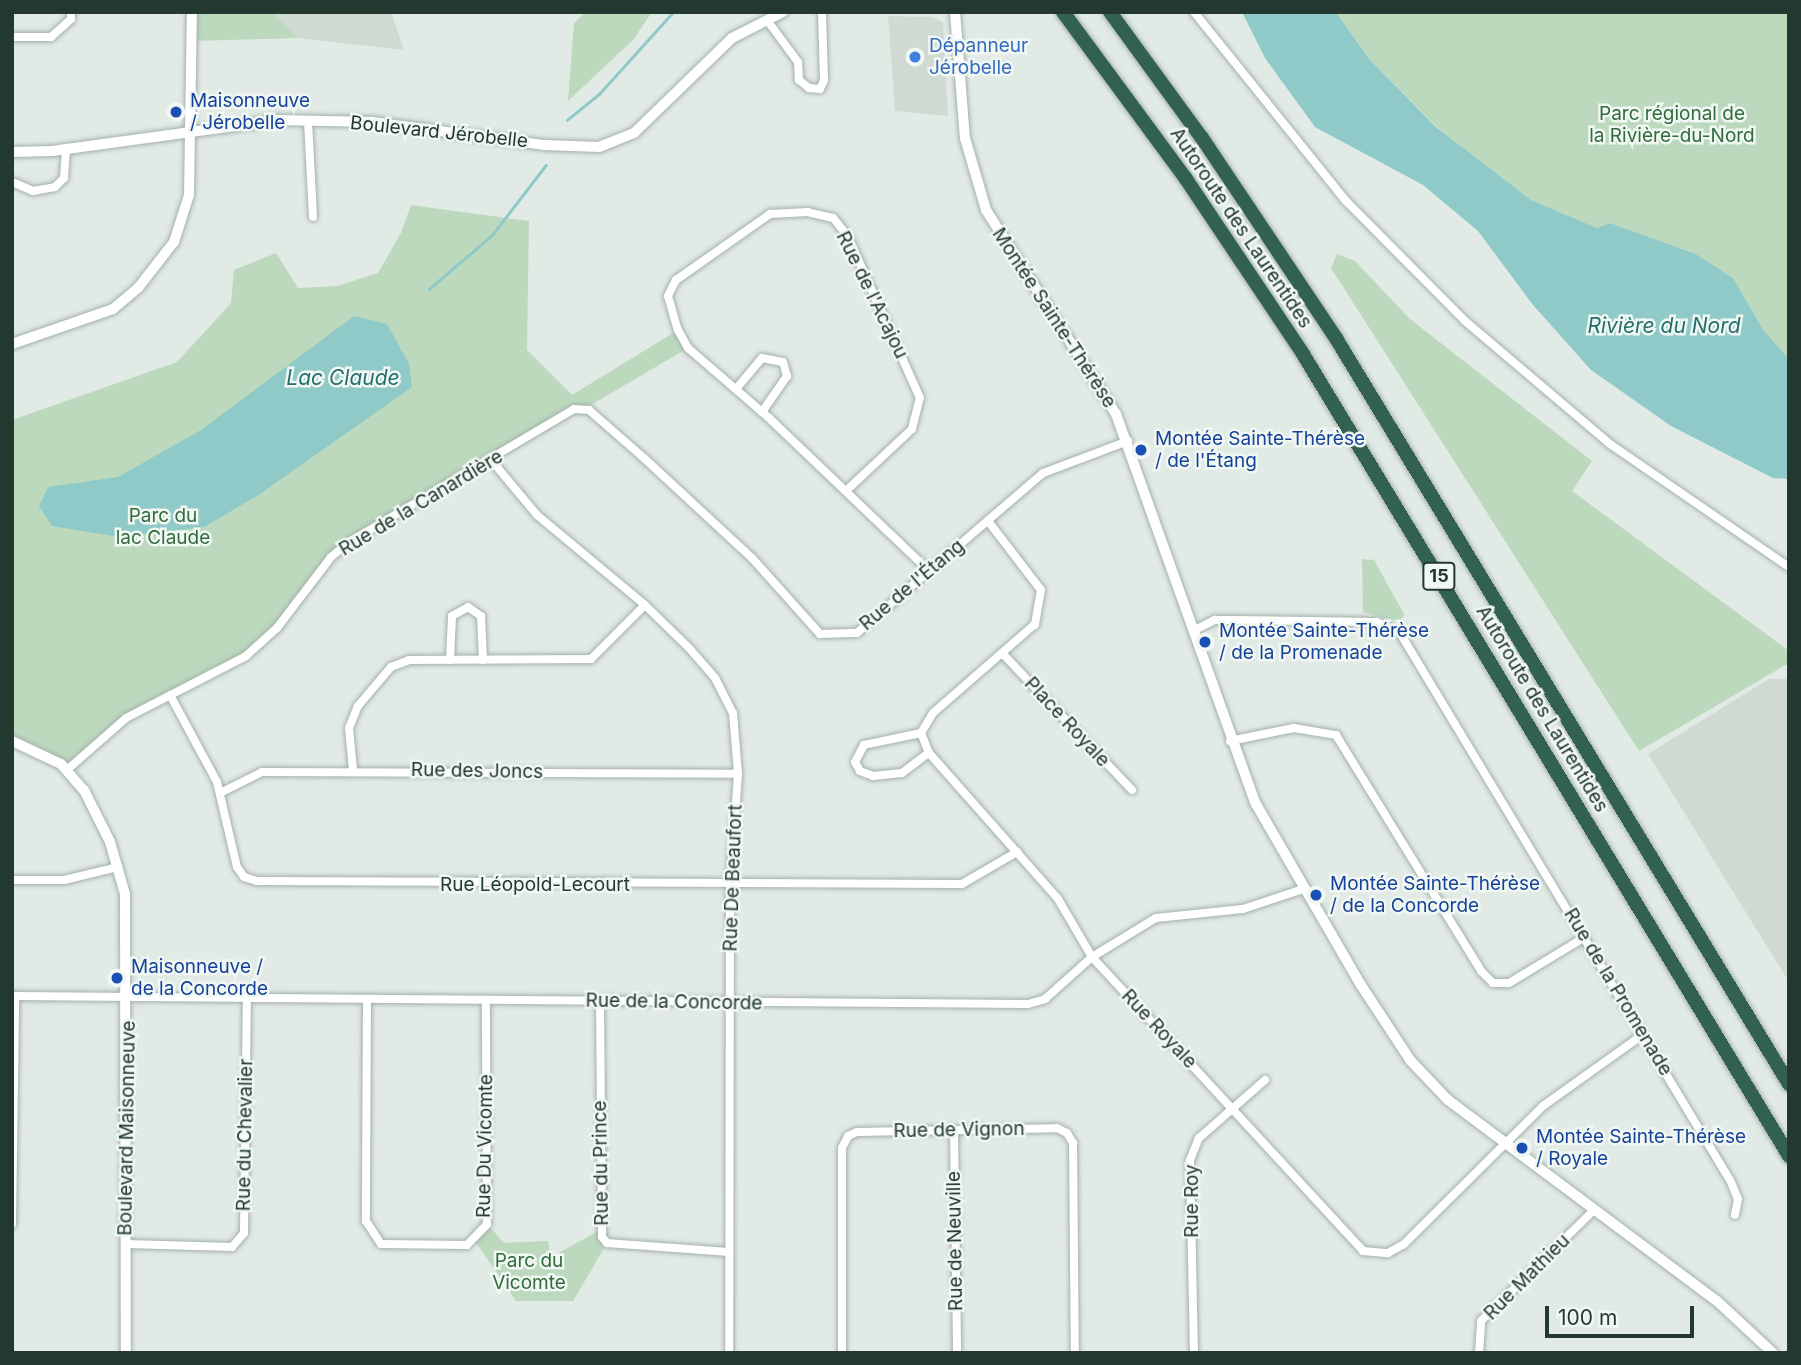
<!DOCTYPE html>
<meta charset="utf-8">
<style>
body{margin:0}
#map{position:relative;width:1801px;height:1365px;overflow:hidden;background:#e1eae5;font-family:Inter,sans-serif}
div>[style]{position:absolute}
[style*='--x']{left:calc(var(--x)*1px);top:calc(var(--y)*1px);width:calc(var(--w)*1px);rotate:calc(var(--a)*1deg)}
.built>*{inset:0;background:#d0dad3}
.green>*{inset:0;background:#bcd9be}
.water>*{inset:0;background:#8fcac8}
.stream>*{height:2.5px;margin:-1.25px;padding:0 1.25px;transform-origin:1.25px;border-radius:1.25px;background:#8fcac8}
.roads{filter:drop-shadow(0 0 2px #a4b1ab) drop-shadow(0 0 2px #a4b1ab)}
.street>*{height:8px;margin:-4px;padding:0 4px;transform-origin:4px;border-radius:4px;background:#fff}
.secondary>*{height:10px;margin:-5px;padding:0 5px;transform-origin:5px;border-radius:5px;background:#fff}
.highway>*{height:14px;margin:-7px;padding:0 7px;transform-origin:7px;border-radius:7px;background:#32624f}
.dots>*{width:19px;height:19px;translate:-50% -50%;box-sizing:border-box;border:4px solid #f1f7f3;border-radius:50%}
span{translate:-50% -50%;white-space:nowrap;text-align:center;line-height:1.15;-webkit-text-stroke:5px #f1f7f3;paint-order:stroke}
.shield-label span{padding:2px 5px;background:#f1f7f3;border:2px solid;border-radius:5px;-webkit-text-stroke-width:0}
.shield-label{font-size:18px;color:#23392f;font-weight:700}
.shop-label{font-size:19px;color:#366cbe}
.left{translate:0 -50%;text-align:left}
.transit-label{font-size:19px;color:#164399}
.park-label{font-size:19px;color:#326c3d}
.street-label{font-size:19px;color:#23392f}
.water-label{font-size:21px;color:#246f6d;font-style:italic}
.frame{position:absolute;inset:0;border:14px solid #23392f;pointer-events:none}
.scale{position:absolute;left:1545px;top:1306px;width:149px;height:32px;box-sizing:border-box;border:4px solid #23392f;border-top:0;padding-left:9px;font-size:21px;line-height:24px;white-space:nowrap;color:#23392f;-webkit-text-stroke:5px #f1f7f3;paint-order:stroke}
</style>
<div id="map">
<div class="built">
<i style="clip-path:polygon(273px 12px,391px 12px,404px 50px,298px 38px)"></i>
<i style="clip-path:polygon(888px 16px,931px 17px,943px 22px,948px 116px,895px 111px)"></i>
<i style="clip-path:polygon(1769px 679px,1789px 679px,1789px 982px,1648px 754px)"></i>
</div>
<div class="green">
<i style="clip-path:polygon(192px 12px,273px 12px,298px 38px,192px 41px)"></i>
<i style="clip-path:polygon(586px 12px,652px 12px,633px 40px,568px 101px,574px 23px)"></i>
<i style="clip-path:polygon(1336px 12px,1789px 12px,1789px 359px,1764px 331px,1733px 278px,1696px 254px,1610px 223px,1597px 228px,1531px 200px,1462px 152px,1372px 62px)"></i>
<i style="clip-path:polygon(411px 205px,529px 221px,527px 350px,572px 395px,678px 330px,688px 348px,331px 557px,277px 628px,246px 656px,126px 718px,68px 769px,12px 741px,12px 420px,177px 362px,231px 303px,234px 270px,276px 253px,298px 288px,337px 286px,378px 273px,401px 233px)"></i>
<i style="clip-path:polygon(1337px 254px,1355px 261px,1410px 319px,1592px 461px,1572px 491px,1789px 651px,1789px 663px,1639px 751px,1331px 268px)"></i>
<i style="clip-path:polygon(1362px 559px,1374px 560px,1404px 614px,1400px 622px,1363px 612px)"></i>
<i style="clip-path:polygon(487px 1224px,504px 1243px,548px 1241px,551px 1257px,602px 1229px,607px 1243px,573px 1301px,516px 1301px,473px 1238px)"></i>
</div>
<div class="water">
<i style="clip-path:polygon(1242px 12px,1336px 12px,1370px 60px,1437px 128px,1531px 200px,1597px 228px,1610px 223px,1696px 254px,1733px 278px,1764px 331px,1789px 359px,1789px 479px,1773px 478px,1671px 426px,1591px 370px,1533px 305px,1478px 231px,1423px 185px,1315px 127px,1265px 58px)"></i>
<i style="clip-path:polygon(354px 316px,387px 324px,409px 364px,412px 387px,257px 496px,204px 527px,119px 537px,52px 526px,39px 506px,48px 487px,118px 477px,201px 430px)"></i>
</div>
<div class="stream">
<i style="--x:567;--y:120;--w:41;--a:-39.1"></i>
<i style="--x:599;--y:94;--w:110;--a:-47.9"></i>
<i style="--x:429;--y:289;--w:83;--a:-40.6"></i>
<i style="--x:492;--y:235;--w:88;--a:-52.4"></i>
</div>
<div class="roads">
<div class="street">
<i style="--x:1194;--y:12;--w:243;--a:51.2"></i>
<i style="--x:1346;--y:201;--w:169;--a:45.2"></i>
<i style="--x:1465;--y:321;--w:190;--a:40.3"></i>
<i style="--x:1610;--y:444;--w:217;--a:34.5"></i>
<i style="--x:767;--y:20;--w:52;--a:53.6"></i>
<i style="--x:798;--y:62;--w:18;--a:87"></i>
<i style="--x:799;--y:80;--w:13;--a:39"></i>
<i style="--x:809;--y:88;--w:11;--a:5"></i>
<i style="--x:820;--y:89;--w:10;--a:-66"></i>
<i style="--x:824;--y:80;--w:68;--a:-91.7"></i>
<i style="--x:12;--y:37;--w:39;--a:0"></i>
<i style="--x:51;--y:37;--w:27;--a:-42"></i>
<i style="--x:71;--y:19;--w:7;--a:-90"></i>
<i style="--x:308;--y:121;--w:96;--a:87"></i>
<i style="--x:12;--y:182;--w:23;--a:23"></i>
<i style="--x:33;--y:191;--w:22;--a:-10"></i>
<i style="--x:55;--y:187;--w:13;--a:-45"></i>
<i style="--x:64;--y:178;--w:30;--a:-86"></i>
<i style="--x:736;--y:389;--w:40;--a:-50"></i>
<i style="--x:762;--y:358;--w:21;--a:11"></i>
<i style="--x:783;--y:362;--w:15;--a:74"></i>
<i style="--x:787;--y:376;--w:44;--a:124.8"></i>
<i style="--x:492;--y:461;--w:70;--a:50.2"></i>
<i style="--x:537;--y:515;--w:141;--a:39.8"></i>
<i style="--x:645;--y:605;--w:62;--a:44.3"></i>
<i style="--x:689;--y:648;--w:40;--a:49"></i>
<i style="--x:715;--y:678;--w:39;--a:63"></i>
<i style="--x:733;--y:713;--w:61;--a:85.3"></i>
<i style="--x:738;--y:774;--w:112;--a:94.1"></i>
<i style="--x:730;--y:886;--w:467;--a:90.1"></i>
<i style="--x:847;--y:490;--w:89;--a:-43.2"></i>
<i style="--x:912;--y:429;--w:32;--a:-76"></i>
<i style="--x:920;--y:398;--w:179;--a:-114.1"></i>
<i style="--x:847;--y:235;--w:22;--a:-129"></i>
<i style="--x:833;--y:218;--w:26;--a:-167"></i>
<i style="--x:808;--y:212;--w:38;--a:177"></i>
<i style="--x:770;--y:214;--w:115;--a:144.9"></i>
<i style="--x:676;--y:280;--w:18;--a:117"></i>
<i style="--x:668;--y:296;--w:35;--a:74"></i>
<i style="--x:678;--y:330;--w:21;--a:61"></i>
<i style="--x:688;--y:348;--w:107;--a:40.8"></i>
<i style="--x:769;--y:418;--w:221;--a:43.7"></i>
<i style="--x:988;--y:521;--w:87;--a:52.5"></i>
<i style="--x:1041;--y:590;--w:35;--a:100"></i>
<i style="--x:1035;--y:624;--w:135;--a:138.9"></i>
<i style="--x:933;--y:713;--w:23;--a:121"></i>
<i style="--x:921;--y:733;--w:22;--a:68"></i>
<i style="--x:929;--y:753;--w:195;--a:48.5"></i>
<i style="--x:1058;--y:899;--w:67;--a:59.6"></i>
<i style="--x:1092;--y:957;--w:400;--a:47.3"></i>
<i style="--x:1363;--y:1251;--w:25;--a:5"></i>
<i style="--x:1388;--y:1253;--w:18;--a:-29"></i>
<i style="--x:1404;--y:1244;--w:196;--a:-44.8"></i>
<i style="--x:1543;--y:1106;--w:122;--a:-35.6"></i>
<i style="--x:1193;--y:631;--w:25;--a:-27"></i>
<i style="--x:1215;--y:620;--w:21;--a:0"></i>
<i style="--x:1236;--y:620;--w:141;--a:0.8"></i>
<i style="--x:1377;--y:622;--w:25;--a:26"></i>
<i style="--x:1400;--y:633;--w:641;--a:58.91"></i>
<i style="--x:1731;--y:1182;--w:18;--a:68"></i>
<i style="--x:1738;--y:1199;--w:16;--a:101"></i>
<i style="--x:1002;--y:653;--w:189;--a:46.5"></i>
<i style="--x:450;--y:660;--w:44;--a:-87.4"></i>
<i style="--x:452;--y:616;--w:18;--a:-29"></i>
<i style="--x:468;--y:607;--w:16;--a:35"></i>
<i style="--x:481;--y:616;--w:44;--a:87.4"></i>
<i style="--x:170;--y:695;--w:99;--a:61.6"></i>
<i style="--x:217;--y:782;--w:87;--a:76.8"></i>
<i style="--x:237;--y:867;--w:12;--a:55"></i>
<i style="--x:244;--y:877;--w:14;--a:17"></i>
<i style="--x:257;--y:881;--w:705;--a:0.24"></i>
<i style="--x:962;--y:884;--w:64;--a:-30.2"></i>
<i style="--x:921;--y:733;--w:58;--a:168.1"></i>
<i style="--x:864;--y:745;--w:19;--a:118"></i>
<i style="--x:855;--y:762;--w:10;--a:61"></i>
<i style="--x:860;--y:771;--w:14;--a:21"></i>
<i style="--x:873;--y:776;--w:29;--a:-6"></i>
<i style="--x:902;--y:773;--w:34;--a:-37"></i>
<i style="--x:1230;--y:741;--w:65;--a:-11.5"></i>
<i style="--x:1294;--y:728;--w:43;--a:9.5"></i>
<i style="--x:1336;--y:735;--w:277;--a:58.4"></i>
<i style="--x:1481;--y:971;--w:17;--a:45"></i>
<i style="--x:1493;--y:983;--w:16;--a:0"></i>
<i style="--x:1509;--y:983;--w:89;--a:-31.2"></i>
<i style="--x:68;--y:769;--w:77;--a:-41.3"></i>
<i style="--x:126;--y:718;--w:135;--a:-27.3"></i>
<i style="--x:246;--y:656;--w:42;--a:-42.1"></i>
<i style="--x:277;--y:628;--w:89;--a:-52.7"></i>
<i style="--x:331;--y:557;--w:26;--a:-39"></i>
<i style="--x:351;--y:541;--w:259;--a:-30.6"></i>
<i style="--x:574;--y:409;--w:15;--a:4"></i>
<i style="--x:589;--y:410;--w:74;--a:41.2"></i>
<i style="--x:645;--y:459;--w:146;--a:42.8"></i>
<i style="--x:752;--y:558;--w:102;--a:48.2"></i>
<i style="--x:820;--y:634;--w:37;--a:-2"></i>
<i style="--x:857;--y:633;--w:245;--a:-40.7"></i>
<i style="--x:1043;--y:473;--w:91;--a:-20.6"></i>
<i style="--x:353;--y:770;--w:42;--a:-95.4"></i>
<i style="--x:349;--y:728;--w:24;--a:-68"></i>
<i style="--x:358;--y:706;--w:51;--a:-49.8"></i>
<i style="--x:391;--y:667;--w:19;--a:-21"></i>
<i style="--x:409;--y:660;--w:182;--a:-0.3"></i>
<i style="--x:591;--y:659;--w:76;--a:-45"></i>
<i style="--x:220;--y:793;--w:47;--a:-26.6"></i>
<i style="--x:262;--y:772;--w:476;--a:0.2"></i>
<i style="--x:12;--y:880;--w:52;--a:0"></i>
<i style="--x:64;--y:880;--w:56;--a:-13.5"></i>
<i style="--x:12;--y:996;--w:1016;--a:0.45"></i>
<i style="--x:1028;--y:1004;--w:18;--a:-16"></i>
<i style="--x:1045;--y:999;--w:63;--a:-41.8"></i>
<i style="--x:1092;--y:957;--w:75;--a:-31.4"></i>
<i style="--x:1156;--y:918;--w:87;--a:-5.9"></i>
<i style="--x:1243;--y:909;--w:63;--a:-18.4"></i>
<i style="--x:367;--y:999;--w:222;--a:90.3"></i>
<i style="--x:366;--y:1221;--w:27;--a:57"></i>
<i style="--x:381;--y:1244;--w:86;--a:0.7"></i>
<i style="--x:467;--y:1245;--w:29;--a:-46"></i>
<i style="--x:487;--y:1224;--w:224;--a:-90.3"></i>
<i style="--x:600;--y:1001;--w:236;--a:89.5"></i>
<i style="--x:602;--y:1237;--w:8;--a:50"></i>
<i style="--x:607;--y:1243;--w:122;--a:4.2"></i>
<i style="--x:954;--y:1130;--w:223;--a:89.2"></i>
<i style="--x:12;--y:1224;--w:228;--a:-89.2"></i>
<i style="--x:126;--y:1244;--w:106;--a:1.6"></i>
<i style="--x:232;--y:1247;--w:18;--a:-49"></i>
<i style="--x:244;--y:1233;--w:236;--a:-89.3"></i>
<i style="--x:842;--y:1353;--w:205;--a:-90"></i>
<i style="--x:842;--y:1148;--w:13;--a:-63"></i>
<i style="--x:848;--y:1136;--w:10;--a:-24"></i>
<i style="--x:857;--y:1132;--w:200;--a:-1.1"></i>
<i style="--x:1057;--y:1128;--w:11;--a:27"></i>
<i style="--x:1067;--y:1133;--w:12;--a:59"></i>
<i style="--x:1073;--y:1143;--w:210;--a:89.5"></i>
<i style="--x:1194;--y:1353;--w:193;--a:-91.2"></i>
<i style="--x:1190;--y:1160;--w:24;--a:-68"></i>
<i style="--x:1199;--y:1138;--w:88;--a:-41.3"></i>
<i style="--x:1479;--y:1353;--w:32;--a:-86"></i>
<i style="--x:1481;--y:1321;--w:158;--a:-44.5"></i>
</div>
<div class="secondary">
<i style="--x:955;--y:12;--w:126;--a:85.5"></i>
<i style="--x:965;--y:138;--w:75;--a:73.7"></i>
<i style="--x:986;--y:210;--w:242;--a:57.5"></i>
<i style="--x:1116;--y:414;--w:414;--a:70.3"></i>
<i style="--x:1256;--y:804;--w:209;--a:59.9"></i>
<i style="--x:1361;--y:985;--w:90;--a:56.8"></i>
<i style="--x:1410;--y:1060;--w:55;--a:46.5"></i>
<i style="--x:1448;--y:1100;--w:336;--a:36.8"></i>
<i style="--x:1717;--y:1301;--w:76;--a:42.9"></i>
<i style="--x:12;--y:152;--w:40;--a:-1.4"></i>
<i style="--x:52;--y:151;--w:227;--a:-7.8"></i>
<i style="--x:277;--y:120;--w:95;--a:1.2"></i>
<i style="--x:372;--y:122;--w:175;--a:7.6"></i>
<i style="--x:545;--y:145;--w:54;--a:2.1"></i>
<i style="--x:599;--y:147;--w:38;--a:-22"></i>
<i style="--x:634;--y:133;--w:136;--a:-44.1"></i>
<i style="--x:732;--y:38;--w:57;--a:-27"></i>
<i style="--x:12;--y:344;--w:107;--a:-19.1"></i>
<i style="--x:113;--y:309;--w:33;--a:-40"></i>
<i style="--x:138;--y:288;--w:58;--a:-52"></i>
<i style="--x:174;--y:242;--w:49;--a:-72.3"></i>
<i style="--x:189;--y:195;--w:183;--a:-89.1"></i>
<i style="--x:12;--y:741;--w:54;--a:25.1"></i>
<i style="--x:61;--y:764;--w:35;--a:49"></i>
<i style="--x:84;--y:790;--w:58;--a:63.4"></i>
<i style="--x:110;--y:842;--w:54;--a:73.9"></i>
<i style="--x:125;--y:894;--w:459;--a:89.9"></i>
</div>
<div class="highway">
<i style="--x:1063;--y:12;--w:207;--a:53.6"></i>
<i style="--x:1186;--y:179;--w:211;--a:56.2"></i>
<i style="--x:1303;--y:354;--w:938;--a:58.78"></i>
<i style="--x:1110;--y:12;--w:156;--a:53.9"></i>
<i style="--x:1202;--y:138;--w:243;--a:56.2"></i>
<i style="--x:1337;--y:340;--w:871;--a:58.72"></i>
</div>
</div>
<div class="dots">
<i style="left:915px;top:57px;background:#3f7fe0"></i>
<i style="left:176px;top:112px;background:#1a4fb4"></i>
<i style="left:1141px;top:450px;background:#1a4fb4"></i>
<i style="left:1205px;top:642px;background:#1a4fb4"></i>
<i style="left:1316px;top:895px;background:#1a4fb4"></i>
<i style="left:117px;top:978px;background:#1a4fb4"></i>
<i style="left:1522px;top:1148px;background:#1a4fb4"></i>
</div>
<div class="shield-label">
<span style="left:1439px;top:576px">15</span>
</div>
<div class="shop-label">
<span class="left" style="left:929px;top:57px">Dépanneur<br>Jérobelle</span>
</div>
<div class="transit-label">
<span class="left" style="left:190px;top:112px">Maisonneuve<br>/ Jérobelle</span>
<span class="left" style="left:1155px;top:450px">Montée Sainte-Thérèse<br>/ de l'Étang</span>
<span class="left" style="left:1219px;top:642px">Montée Sainte-Thérèse<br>/ de la Promenade</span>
<span class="left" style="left:1330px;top:895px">Montée Sainte-Thérèse<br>/ de la Concorde</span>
<span class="left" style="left:131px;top:978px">Maisonneuve /<br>de la Concorde</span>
<span class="left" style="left:1536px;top:1148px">Montée Sainte-Thérèse<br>/ Royale</span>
</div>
<div class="park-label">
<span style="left:1672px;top:125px">Parc régional de<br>la Rivière-du-Nord</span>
<span style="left:163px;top:527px">Parc du<br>lac Claude</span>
<span style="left:529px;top:1272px">Parc du<br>Vicomte</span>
</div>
<div class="street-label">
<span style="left:439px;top:132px;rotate:6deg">Boulevard Jérobelle</span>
<span style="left:1241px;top:228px;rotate:56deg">Autoroute des Laurentides</span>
<span style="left:872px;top:295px;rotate:64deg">Rue de l'Acajou</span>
<span style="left:1054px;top:318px;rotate:57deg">Montée Sainte-Thérèse</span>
<span style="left:421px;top:503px;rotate:-31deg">Rue de la Canardière</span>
<span style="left:912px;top:585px;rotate:-40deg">Rue de l'Étang</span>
<span style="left:1542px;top:709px;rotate:59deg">Autoroute des Laurentides</span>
<span style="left:1067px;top:722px;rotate:47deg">Place Royale</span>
<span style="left:477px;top:771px;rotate:1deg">Rue des Joncs</span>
<span style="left:733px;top:878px;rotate:-88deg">Rue De Beaufort</span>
<span style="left:535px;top:885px">Rue Léopold-Lecourt</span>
<span style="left:1618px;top:992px;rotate:59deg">Rue de la Promenade</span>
<span style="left:674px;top:1002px;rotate:1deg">Rue de la Concorde</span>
<span style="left:1159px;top:1029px;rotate:47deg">Rue Royale</span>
<span style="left:127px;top:1128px;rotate:-89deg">Boulevard Maisonneuve</span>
<span style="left:959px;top:1130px;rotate:-1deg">Rue de Vignon</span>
<span style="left:245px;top:1135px;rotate:-89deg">Rue du Chevalier</span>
<span style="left:485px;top:1146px;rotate:-89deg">Rue Du Vicomte</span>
<span style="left:601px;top:1163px;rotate:-91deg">Rue du Prince</span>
<span style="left:1192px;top:1201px;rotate:-90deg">Rue Roy</span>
<span style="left:955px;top:1241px;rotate:-91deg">Rue de Neuville</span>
<span style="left:1527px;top:1277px;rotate:-45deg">Rue Mathieu</span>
</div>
<div class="water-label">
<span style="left:1664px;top:326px">Rivière du Nord</span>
<span style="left:343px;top:378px">Lac Claude</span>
</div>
<div class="frame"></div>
<div class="scale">100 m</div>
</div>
